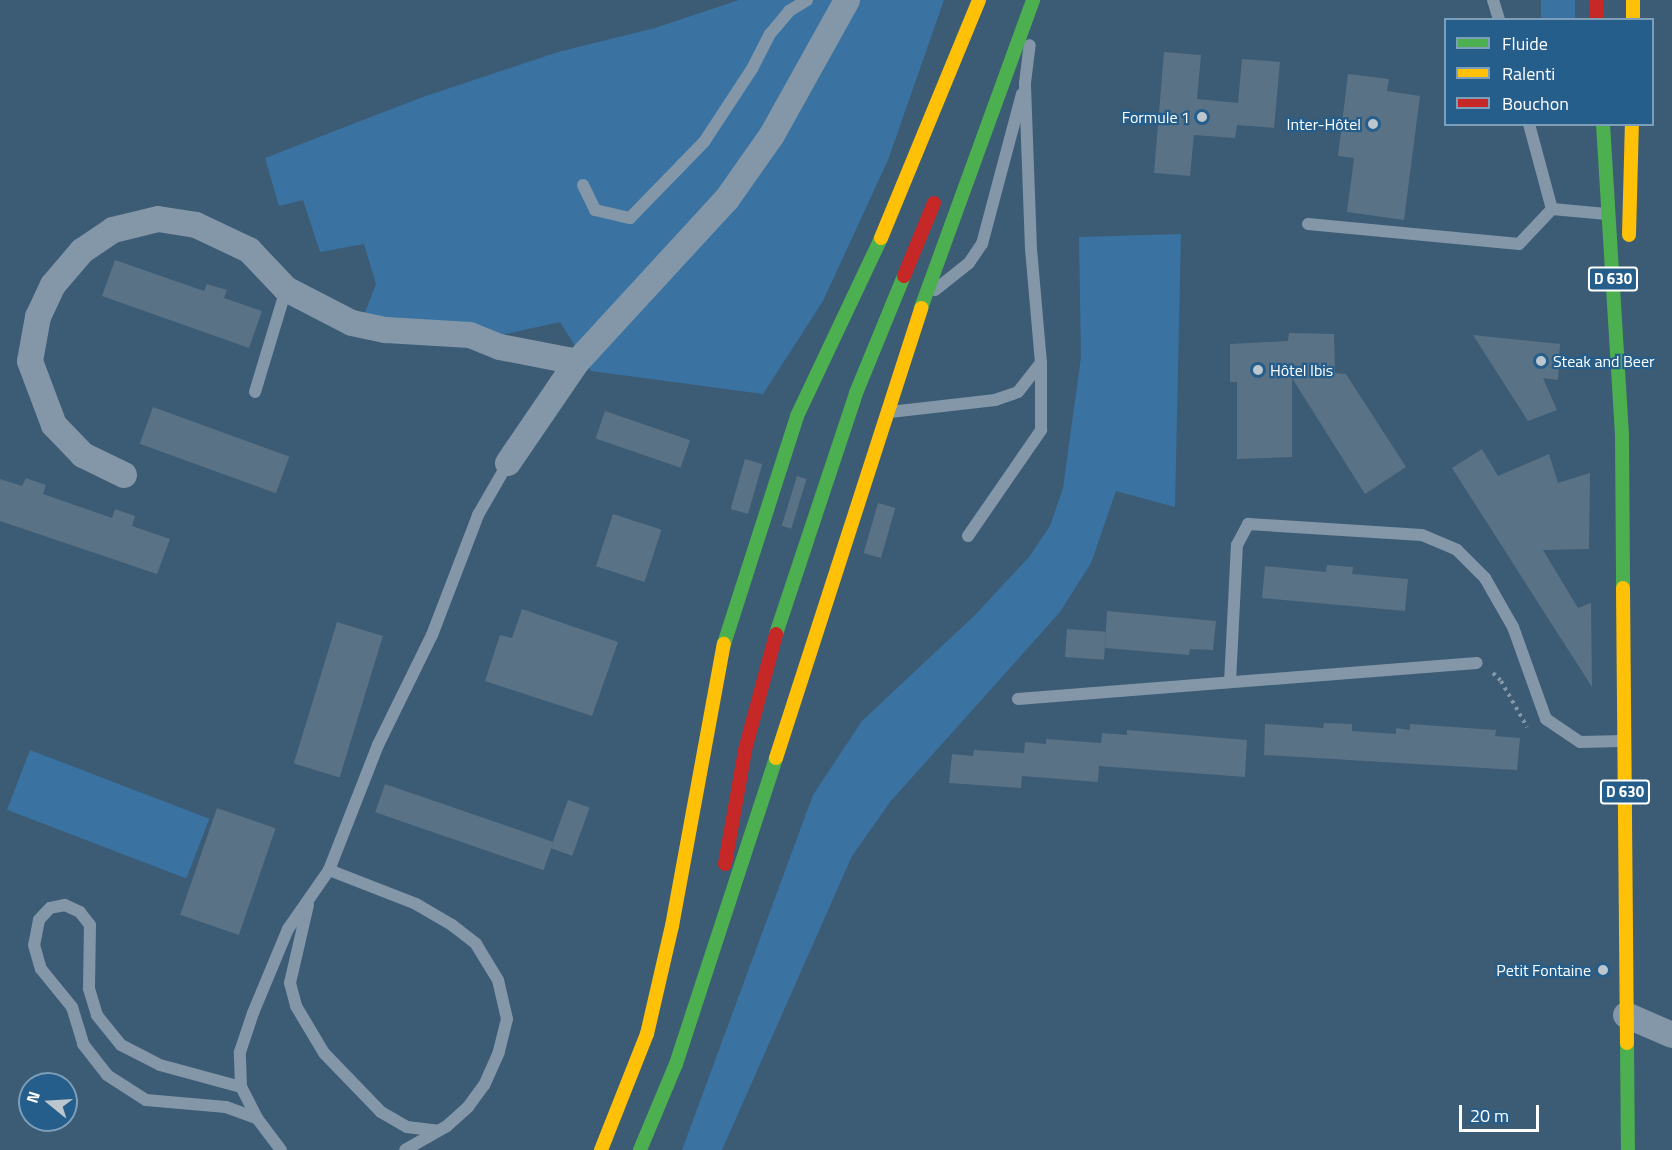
<!DOCTYPE html>
<meta charset="utf-8">
<style>
body{margin:0}
#map{position:relative;width:1672px;height:1150px;overflow:hidden;background:#3c5b74;font-family:"Titillium Web",sans-serif}
div>[style]{position:absolute}
[style*='--x']{left:calc(var(--x)*1px);top:calc(var(--y)*1px);width:calc(var(--w)*1px);rotate:calc(var(--a)*1deg)}
.green>*{inset:0;background:#3a73a1;transform-origin:0 0}
.building>*{inset:0;background:#5a7286;transform-origin:0 0}
.path>*{height:4px;margin-top:-2px;transform-origin:0;background:repeating-linear-gradient(90deg,#8397a8 0 3px,transparent 0 7.5px)}
.lane>*{height:12px;margin:-6px;padding:0 6px;transform-origin:6px;border-radius:6px;background:#8397a8}
.street>*{height:26px;margin:-13px;padding:0 13px;transform-origin:13px;border-radius:13px;background:#8397a8}
.fast>*{height:14px;margin:-7px;padding:0 7px;transform-origin:7px;border-radius:7px;background:#4caf50}
.slow>*{height:14px;margin:-7px;padding:0 7px;transform-origin:7px;border-radius:7px;background:#ffc107}
.jam>*{height:14px;margin:-7px;padding:0 7px;transform-origin:7px;border-radius:7px;background:#c62828}
.dots>*{width:16px;height:16px;translate:-50% -50%;box-sizing:border-box;border:3px solid #255d8b;border-radius:50%}
span{translate:-50% -50%;white-space:nowrap;text-align:center;line-height:1.15;-webkit-text-stroke:4.5px #255d8b;paint-order:stroke}
.shield-label span{padding:2px 4px;background:#255d8b;border:2px solid;border-radius:4px;-webkit-text-stroke-width:0}
.shield-label{font-size:15px;color:#fff;font-weight:700}
.poi-label{font-size:16px;color:#fff}
.right{translate:-100% -50%;text-align:right}
.left{translate:0 -50%;text-align:left}
.legend{position:absolute;left:1444px;top:18px;width:210px;height:108px;box-sizing:border-box;background:#255d8b;border:2px solid #7c9eb9;margin:0;padding:8px 10px;list-style:none;font-size:18px;color:#fff}
.legend li{display:flex;align-items:center;gap:12px;height:30px}
.legend b{width:30px;border:2px solid #7c9eb9}
.north{position:absolute;left:18px;top:1072px;width:60px;height:60px;box-sizing:border-box;background:#255d8b;border:2px solid #7c9eb9;border-radius:50%;rotate:288deg;font-size:16px;font-weight:700;line-height:24px;text-align:center;color:#fff}
.north::after{content:'';display:block;margin:auto;width:21px;height:27px;background:#bbc6ce;clip-path:polygon(50% 0,100% 100%,50% 72%,0 100%)}
.scale{position:absolute;left:1459px;top:1105px;width:80px;height:27px;box-sizing:border-box;border:3px solid #fff;border-top:0;padding-left:8px;font-size:18px;line-height:21px;white-space:nowrap;color:#fff;-webkit-text-stroke:4px #255d8b;paint-order:stroke}
</style>
<div id="map">
<div class="green">
<i style="clip-path:polygon(739px 0,944px 0,888px 160px,823px 301px,763px 394px,591px 371px,560px 322px,496px 336px,362px 320px,376px 284px,364px 244px,320px 252px,303px 200px,279px 206px,265px 158px,420px 98px,558px 52px,655px 28px)"></i>
<i style="left:1541px;top:0;width:34px;height:19px"></i>
<i style="clip-path:polygon(1181px 234px,1175px 507px,1116px 491px,1091px 563px,1060px 612px,890px 802px,852px 856px,722px 1150px,682px 1150px,813px 795px,862px 721px,975px 615px,1029px 557px,1050px 526px,1063px 488px,1081px 357px,1079px 237px)"></i>
<i style="left:30px;top:750px;width:192px;height:64px;rotate:21deg"></i>
</div>
<div class="building">
<i style="clip-path:polygon(1164px 52px,1201px 55px,1197px 99px,1238px 103px,1242px 59px,1280px 62px,1274px 128px,1237px 125px,1235px 138px,1194px 135px,1190px 176px,1154px 173px)"></i>
<i style="clip-path:polygon(1348px 74px,1389px 79px,1387px 91px,1420px 96px,1404px 220px,1347px 212px,1354px 158px,1338px 156px)"></i>
<i style="clip-path:polygon(115px 260px,204px 291px,207px 284px,227px 290px,224px 298px,262px 311px,249px 348px,102px 296px)"></i>
<i style="clip-path:polygon(1289px 333px,1334px 334px,1335px 373px,1346px 374px,1406px 467px,1365px 494px,1292px 378px,1292px 457px,1237px 459px,1237px 382px,1230px 382px,1230px 344px,1288px 341px)"></i>
<i style="clip-path:polygon(1473px 335px,1560px 344px,1558px 380px,1543px 378px,1557px 410px,1528px 421px)"></i>
<i style="left:153px;top:407px;width:145px;height:39px;rotate:20deg"></i>
<i style="left:605px;top:411px;width:90px;height:29px;rotate:19deg"></i>
<i style="clip-path:polygon(1482px 449px,1498px 476px,1549px 454px,1558px 483px,1590px 473px,1589px 549px,1543px 550px,1578px 608px,1591px 603px,1592px 687px,1452px 468px)"></i>
<i style="left:745px;top:459px;width:18px;height:52px;rotate:16deg"></i>
<i style="left:797px;top:476px;width:10px;height:52px;rotate:17deg"></i>
<i style="clip-path:polygon(26px 478px,46px 485px,43px 494px,112px 518px,115px 509px,135px 516px,132px 526px,170px 539px,157px 574px,0 521px,0 479px,22px 486px)"></i>
<i style="left:878px;top:503px;width:18px;height:52px;rotate:16deg"></i>
<i style="left:613px;top:514px;width:51px;height:55px;rotate:18deg"></i>
<i style="clip-path:polygon(1327px 565px,1353px 567px,1352px 574px,1408px 579px,1405px 611px,1262px 598px,1265px 566px,1326px 572px)"></i>
<i style="clip-path:polygon(522px 609px,618px 642px,592px 716px,485px 681px,500px 635px,512px 638px)"></i>
<i style="clip-path:polygon(1107px 611px,1216px 621px,1213px 650px,1190px 649px,1189px 655px,1105px 648px)"></i>
<i style="left:337px;top:622px;width:48px;height:148px;rotate:17deg"></i>
<i style="left:1067px;top:629px;width:39px;height:28px;rotate:4deg"></i>
<i style="clip-path:polygon(1324px 723px,1352px 724px,1352px 731px,1396px 734px,1396px 728px,1410px 730px,1410px 724px,1496px 730px,1495px 736px,1520px 738px,1517px 770px,1264px 755px,1265px 724px,1323px 728px)"></i>
<i style="clip-path:polygon(1127px 730px,1247px 740px,1245px 777px,1099px 766px,1098px 782px,1022px 776px,1021px 788px,949px 783px,952px 754px,973px 756px,974px 750px,1024px 753px,1025px 742px,1046px 744px,1046px 739px,1101px 743px,1102px 733px,1127px 735px)"></i>
<i style="left:385px;top:784px;width:178px;height:30px;rotate:19deg"></i>
<i style="left:568px;top:800px;width:23px;height:51px;rotate:20deg"></i>
<i style="left:217px;top:808px;width:62px;height:113px;rotate:19deg"></i>
</div>
<div class="path">
<i style="--x:1493;--y:673;--w:11;--a:45"></i>
<i style="--x:1501;--y:681;--w:53;--a:60.5"></i>
</div>
<div class="lane">
<i style="--x:1493;--y:0;--w:21;--a:73"></i>
<i style="--x:1529;--y:124;--w:88;--a:74.9"></i>
<i style="--x:1552;--y:209;--w:55;--a:5.2"></i>
<i style="--x:583;--y:185;--w:28;--a:64"></i>
<i style="--x:595;--y:210;--w:36;--a:13"></i>
<i style="--x:630;--y:218;--w:106;--a:-45.8"></i>
<i style="--x:704;--y:142;--w:87;--a:-56.7"></i>
<i style="--x:752;--y:69;--w:39;--a:-63"></i>
<i style="--x:770;--y:34;--w:30;--a:-50"></i>
<i style="--x:789;--y:11;--w:21;--a:-31"></i>
<i style="--x:1308;--y:224;--w:212;--a:5.4"></i>
<i style="--x:1519;--y:244;--w:48;--a:-46.7"></i>
<i style="--x:935;--y:290;--w:43;--a:-38.5"></i>
<i style="--x:969;--y:263;--w:23;--a:-56"></i>
<i style="--x:982;--y:244;--w:155;--a:-75.1"></i>
<i style="--x:255;--y:392;--w:108;--a:-73.2"></i>
<i style="--x:890;--y:412;--w:106;--a:-6.5"></i>
<i style="--x:995;--y:400;--w:24;--a:-19"></i>
<i style="--x:1018;--y:392;--w:37;--a:-52"></i>
<i style="--x:968;--y:536;--w:129;--a:-55.4"></i>
<i style="--x:1041;--y:430;--w:67;--a:-90"></i>
<i style="--x:1041;--y:363;--w:114;--a:-95"></i>
<i style="--x:1031;--y:249;--w:166;--a:-92.1"></i>
<i style="--x:1025;--y:83;--w:38;--a:-83"></i>
<i style="--x:1230;--y:682;--w:137;--a:-87.1"></i>
<i style="--x:1237;--y:545;--w:24;--a:-62"></i>
<i style="--x:1248;--y:524;--w:174;--a:3.6"></i>
<i style="--x:1422;--y:535;--w:38;--a:23"></i>
<i style="--x:1457;--y:550;--w:40;--a:45"></i>
<i style="--x:1485;--y:578;--w:56;--a:60.3"></i>
<i style="--x:1513;--y:627;--w:98;--a:70.3"></i>
<i style="--x:1546;--y:719;--w:41;--a:34.1"></i>
<i style="--x:1580;--y:742;--w:44;--a:-1.3"></i>
<i style="--x:1018;--y:699;--w:460;--a:-4.5"></i>
<i style="--x:329;--y:870;--w:93;--a:21.3"></i>
<i style="--x:416;--y:904;--w:42;--a:30.3"></i>
<i style="--x:452;--y:925;--w:31;--a:38"></i>
<i style="--x:476;--y:944;--w:42;--a:58.6"></i>
<i style="--x:498;--y:980;--w:40;--a:77"></i>
<i style="--x:507;--y:1019;--w:34;--a:104"></i>
<i style="--x:499;--y:1052;--w:36;--a:114"></i>
<i style="--x:484;--y:1085;--w:27;--a:126"></i>
<i style="--x:468;--y:1107;--w:28;--a:138"></i>
<i style="--x:447;--y:1126;--w:48;--a:150.3"></i>
<i style="--x:308;--y:905;--w:80;--a:103"></i>
<i style="--x:290;--y:983;--w:24;--a:75"></i>
<i style="--x:296;--y:1006;--w:55;--a:59.2"></i>
<i style="--x:324;--y:1053;--w:82;--a:46"></i>
<i style="--x:381;--y:1112;--w:30;--a:30"></i>
<i style="--x:407;--y:1127;--w:31;--a:7"></i>
<i style="--x:241;--y:1087;--w:84;--a:-164.8"></i>
<i style="--x:160;--y:1065;--w:44;--a:-152.9"></i>
<i style="--x:121;--y:1045;--w:38;--a:-129"></i>
<i style="--x:97;--y:1015;--w:28;--a:-107"></i>
<i style="--x:89;--y:988;--w:63;--a:-89.1"></i>
<i style="--x:90;--y:925;--w:16;--a:-128"></i>
<i style="--x:80;--y:912;--w:17;--a:-155"></i>
<i style="--x:65;--y:905;--w:15;--a:169"></i>
<i style="--x:50;--y:908;--w:16;--a:133"></i>
<i style="--x:39;--y:920;--w:25;--a:101"></i>
<i style="--x:34;--y:945;--w:25;--a:74"></i>
<i style="--x:41;--y:969;--w:49;--a:50.8"></i>
<i style="--x:72;--y:1007;--w:39;--a:73"></i>
<i style="--x:83;--y:1044;--w:39;--a:52"></i>
<i style="--x:107;--y:1075;--w:46;--a:32.7"></i>
<i style="--x:146;--y:1100;--w:80;--a:5"></i>
<i style="--x:226;--y:1107;--w:33;--a:20"></i>
<i style="--x:281;--y:1150;--w:40;--a:-127"></i>
<i style="--x:257;--y:1118;--w:35;--a:-117"></i>
<i style="--x:241;--y:1087;--w:35;--a:-92"></i>
<i style="--x:240;--y:1052;--w:41;--a:-71.6"></i>
<i style="--x:253;--y:1013;--w:91;--a:-67.4"></i>
<i style="--x:288;--y:929;--w:72;--a:-55.2"></i>
<i style="--x:329;--y:870;--w:134;--a:-68.6"></i>
<i style="--x:378;--y:745;--w:123;--a:-63.9"></i>
<i style="--x:432;--y:635;--w:129;--a:-69"></i>
<i style="--x:478;--y:515;--w:60;--a:-60"></i>
</div>
<div class="street">
<i style="--x:508;--y:463;--w:122;--a:-55.7"></i>
<i style="--x:577;--y:362;--w:222;--a:-47.4"></i>
<i style="--x:727;--y:199;--w:78;--a:-54.9"></i>
<i style="--x:772;--y:135;--w:154;--a:-60.9"></i>
<i style="--x:124;--y:475;--w:46;--a:-154"></i>
<i style="--x:83;--y:455;--w:42;--a:-134"></i>
<i style="--x:54;--y:425;--w:68;--a:-110.6"></i>
<i style="--x:30;--y:361;--w:45;--a:-79.7"></i>
<i style="--x:38;--y:317;--w:35;--a:-65"></i>
<i style="--x:53;--y:285;--w:45;--a:-49.5"></i>
<i style="--x:82;--y:251;--w:37;--a:-34"></i>
<i style="--x:113;--y:230;--w:46;--a:-13.7"></i>
<i style="--x:158;--y:219;--w:38;--a:9"></i>
<i style="--x:196;--y:225;--w:59;--a:25.3"></i>
<i style="--x:249;--y:250;--w:54;--a:46.5"></i>
<i style="--x:286;--y:289;--w:74;--a:27.3"></i>
<i style="--x:352;--y:323;--w:35;--a:12"></i>
<i style="--x:386;--y:330;--w:84;--a:3.4"></i>
<i style="--x:470;--y:335;--w:32;--a:22"></i>
<i style="--x:500;--y:347;--w:78;--a:11"></i>
<i style="--x:1626;--y:1015;--w:50;--a:23.5"></i>
</div>
<div class="fast">
<i style="--x:1603;--y:124;--w:311;--a:86.5"></i>
<i style="--x:1622;--y:434;--w:154;--a:89.6"></i>
<i style="--x:921;--y:308;--w:328;--a:-70"></i>
<i style="--x:776;--y:634;--w:254;--a:-71.6"></i>
<i style="--x:856;--y:393;--w:126;--a:-67.7"></i>
<i style="--x:724;--y:644;--w:239;--a:-72.2"></i>
<i style="--x:797;--y:416;--w:197;--a:-64.7"></i>
<i style="--x:1627;--y:1043;--w:107;--a:89.5"></i>
<i style="--x:640;--y:1150;--w:93;--a:-67.3"></i>
<i style="--x:676;--y:1064;--w:322;--a:-71.9"></i>
</div>
<div class="slow">
<i style="--x:1633;--y:0;--w:20;--a:90"></i>
<i style="--x:1629;--y:235;--w:111;--a:-88.5"></i>
<i style="--x:881;--y:238;--w:257;--a:-67.6"></i>
<i style="--x:1623;--y:588;--w:455;--a:89.5"></i>
<i style="--x:776;--y:758;--w:473;--a:-72.1"></i>
<i style="--x:601;--y:1150;--w:125;--a:-68.4"></i>
<i style="--x:647;--y:1034;--w:111;--a:-77"></i>
<i style="--x:672;--y:926;--w:287;--a:-79.6"></i>
</div>
<div class="jam">
<i style="--x:1596;--y:0;--w:20;--a:87"></i>
<i style="--x:904;--y:276;--w:79;--a:-67.7"></i>
<i style="--x:725;--y:864;--w:116;--a:-80"></i>
<i style="--x:745;--y:750;--w:120;--a:-75"></i>
</div>
<div class="dots">
<i style="left:1202px;top:117px;background:#bbc6ce"></i>
<i style="left:1373px;top:124px;background:#bbc6ce"></i>
<i style="left:1541px;top:361px;background:#bbc6ce"></i>
<i style="left:1258px;top:370px;background:#bbc6ce"></i>
<i style="left:1603px;top:970px;background:#bbc6ce"></i>
</div>
<div class="shield-label">
<span style="left:1613px;top:279px">D 630</span>
<span style="left:1625px;top:792px">D 630</span>
</div>
<div class="poi-label">
<span class="right" style="left:1190px;top:117px">Formule 1</span>
<span class="right" style="left:1361px;top:124px">Inter-Hôtel</span>
<span class="left" style="left:1553px;top:361px">Steak and Beer</span>
<span class="left" style="left:1270px;top:370px">Hôtel Ibis</span>
<span class="right" style="left:1591px;top:970px">Petit Fontaine</span>
</div>
<ul class="legend">
<li><b style="height:8px;background:#4caf50"></b>Fluide</li>
<li><b style="height:8px;background:#ffc107"></b>Ralenti</li>
<li><b style="height:8px;background:#c62828"></b>Bouchon</li>
</ul>
<div class="north">N</div>
<div class="scale">20 m</div>
</div>
